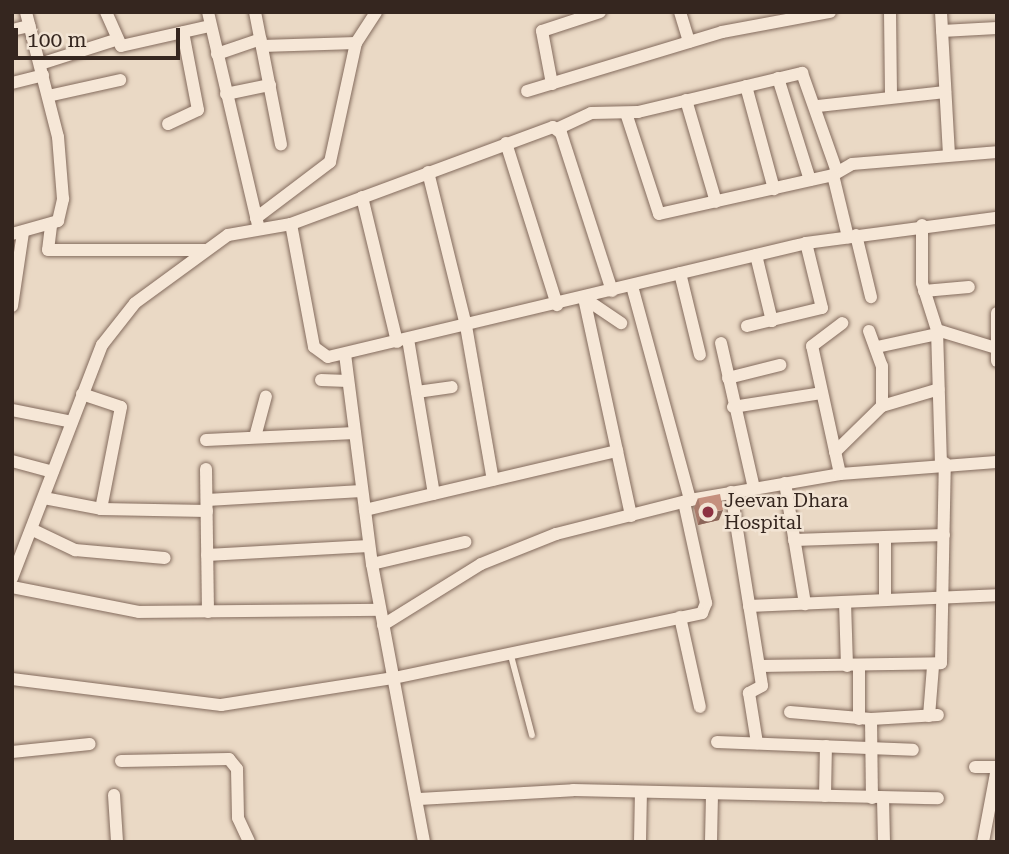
<!DOCTYPE html>
<style>
body{margin:0}
#map{position:relative;width:1009px;height:854px;overflow:hidden;background:#ead9c5;font-family:"Roboto Serif",serif}
div>[style]{position:absolute}
[style*='--x']{left:calc(var(--x)*1px);top:calc(var(--y)*1px);width:calc(var(--w)*1px);rotate:calc(var(--a)*1deg)}
.roads{filter:drop-shadow(0 0 2px #836b5d) drop-shadow(0 0 2px #836b5d)}
.lane>*{height:6px;margin:-3px;padding:0 3px;transform-origin:3px;border-radius:3px;background:#f6e7d7}
.street>*{height:12px;margin:-6px;padding:0 6px;transform-origin:6px;border-radius:6px;background:#f6e7d7}
.wall>*{inset:0;background:#a97c6c}
.shaded-wall>*{inset:0;background:#8a6558}
.building>*{inset:0;background:#c5907e;transform-origin:0 0}
.dots>*{width:19px;height:19px;translate:-50% -50%;box-sizing:border-box;border:4px solid #f2e4d4;border-radius:50%}
span{translate:-50% -50%;white-space:nowrap;text-align:center;line-height:1.15;-webkit-text-stroke:5px #f2e4d4;paint-order:stroke}
.poi-label{font-size:19px;color:#35261f}
.left{translate:0 -50%;text-align:left}
.frame{position:absolute;inset:0;border:14px solid #35261f;pointer-events:none}
.scale{position:absolute;left:14px;top:28px;width:166px;height:32px;box-sizing:border-box;border:4px solid #35261f;border-top:0;padding-left:9px;font-size:21px;line-height:24px;white-space:nowrap;color:#35261f;-webkit-text-stroke:5px #f2e4d4;paint-order:stroke}
</style>
<div id="map">
<div class="roads">
<div class="lane">
<i style="--x:510;--y:652;--w:86;--a:75.2"></i>
</div>
<div class="street">
<i style="--x:106;--y:12;--w:37;--a:66"></i>
<i style="--x:121;--y:46;--w:91;--a:-12.7"></i>
<i style="--x:208;--y:12;--w:219;--a:76.8"></i>
<i style="--x:255;--y:12;--w:135;--a:78.9"></i>
<i style="--x:680;--y:12;--w:31;--a:73"></i>
<i style="--x:890;--y:12;--w:85;--a:89.3"></i>
<i style="--x:941;--y:12;--w:142;--a:86.8"></i>
<i style="--x:12;--y:30;--w:18;--a:-13"></i>
<i style="--x:942;--y:31;--w:55;--a:-3.1"></i>
<i style="--x:262;--y:46;--w:94;--a:-1.8"></i>
<i style="--x:217;--y:54;--w:46;--a:-18.8"></i>
<i style="--x:40;--y:64;--w:79;--a:-17.7"></i>
<i style="--x:778;--y:78;--w:107;--a:72.6"></i>
<i style="--x:12;--y:83;--w:32;--a:-14"></i>
<i style="--x:552;--y:84;--w:54;--a:-100.7"></i>
<i style="--x:542;--y:31;--w:61;--a:-18.1"></i>
<i style="--x:746;--y:86;--w:107;--a:74.8"></i>
<i style="--x:527;--y:91;--w:204;--a:-16.8"></i>
<i style="--x:722;--y:32;--w:110;--a:-10.5"></i>
<i style="--x:226;--y:94;--w:45;--a:-11.6"></i>
<i style="--x:48;--y:96;--w:74;--a:-12.5"></i>
<i style="--x:686;--y:100;--w:106;--a:73.6"></i>
<i style="--x:818;--y:106;--w:128;--a:-6.3"></i>
<i style="--x:626;--y:113;--w:106;--a:71.9"></i>
<i style="--x:659;--y:214;--w:178;--a:-12.6"></i>
<i style="--x:833;--y:175;--w:22;--a:-30"></i>
<i style="--x:852;--y:164;--w:145;--a:-4.7"></i>
<i style="--x:168;--y:124;--w:33;--a:-25"></i>
<i style="--x:198;--y:110;--w:79;--a:-100.9"></i>
<i style="--x:559;--y:128;--w:35;--a:-25"></i>
<i style="--x:591;--y:113;--w:47;--a:-1.2"></i>
<i style="--x:638;--y:112;--w:169;--a:-13.4"></i>
<i style="--x:802;--y:73;--w:105;--a:70.5"></i>
<i style="--x:506;--y:143;--w:170;--a:72.5"></i>
<i style="--x:428;--y:172;--w:159;--a:76.1"></i>
<i style="--x:466;--y:326;--w:156;--a:80.1"></i>
<i style="--x:833;--y:175;--w:64;--a:76.4"></i>
<i style="--x:362;--y:197;--w:149;--a:76.4"></i>
<i style="--x:256;--y:218;--w:93;--a:-37.1"></i>
<i style="--x:330;--y:162;--w:122;--a:-77.7"></i>
<i style="--x:356;--y:43;--w:37;--a:-57"></i>
<i style="--x:291;--y:224;--w:125;--a:79.4"></i>
<i style="--x:314;--y:347;--w:17;--a:36"></i>
<i style="--x:328;--y:357;--w:491;--a:-13.4"></i>
<i style="--x:806;--y:243;--w:193;--a:-7.5"></i>
<i style="--x:922;--y:225;--w:58;--a:90"></i>
<i style="--x:922;--y:283;--w:49;--a:72.3"></i>
<i style="--x:937;--y:330;--w:133;--a:88.3"></i>
<i style="--x:51;--y:226;--w:24;--a:97"></i>
<i style="--x:48;--y:250;--w:157;--a:0"></i>
<i style="--x:12;--y:234;--w:48;--a:-15.8"></i>
<i style="--x:58;--y:221;--w:23;--a:-77"></i>
<i style="--x:63;--y:199;--w:62;--a:-94.6"></i>
<i style="--x:58;--y:137;--w:129;--a:-104.4"></i>
<i style="--x:856;--y:235;--w:64;--a:76.4"></i>
<i style="--x:756;--y:255;--w:68;--a:76.4"></i>
<i style="--x:680;--y:273;--w:84;--a:76.3"></i>
<i style="--x:632;--y:286;--w:222;--a:74.8"></i>
<i style="--x:924;--y:291;--w:45;--a:-5.1"></i>
<i style="--x:584;--y:298;--w:223;--a:77.8"></i>
<i style="--x:584;--y:298;--w:45;--a:34"></i>
<i style="--x:12;--y:306;--w:75;--a:-81.5"></i>
<i style="--x:997;--y:313;--w:48;--a:90"></i>
<i style="--x:747;--y:326;--w:77;--a:-13.5"></i>
<i style="--x:822;--y:308;--w:67;--a:-103.8"></i>
<i style="--x:937;--y:330;--w:62;--a:17"></i>
<i style="--x:869;--y:331;--w:37;--a:70"></i>
<i style="--x:882;--y:366;--w:40;--a:90"></i>
<i style="--x:408;--y:339;--w:157;--a:80.5"></i>
<i style="--x:721;--y:343;--w:149;--a:77.2"></i>
<i style="--x:877;--y:347;--w:61;--a:-12.2"></i>
<i style="--x:345;--y:354;--w:212;--a:82.7"></i>
<i style="--x:372;--y:564;--w:283;--a:79.4"></i>
<i style="--x:728;--y:378;--w:54;--a:-14"></i>
<i style="--x:321;--y:380;--w:27;--a:2"></i>
<i style="--x:417;--y:392;--w:35;--a:-8"></i>
<i style="--x:82;--y:394;--w:41;--a:18.4"></i>
<i style="--x:121;--y:407;--w:104;--a:101.1"></i>
<i style="--x:733;--y:407;--w:89;--a:-9"></i>
<i style="--x:12;--y:410;--w:61;--a:11.3"></i>
<i style="--x:255;--y:437;--w:42;--a:-75"></i>
<i style="--x:206;--y:440;--w:149;--a:-2.7"></i>
<i style="--x:835;--y:452;--w:66;--a:-44.4"></i>
<i style="--x:882;--y:406;--w:59;--a:-16.6"></i>
<i style="--x:12;--y:461;--w:42;--a:15"></i>
<i style="--x:206;--y:469;--w:143;--a:89.2"></i>
<i style="--x:840;--y:474;--w:131;--a:-102.3"></i>
<i style="--x:812;--y:346;--w:38;--a:-37"></i>
<i style="--x:785;--y:483;--w:123;--a:80.6"></i>
<i style="--x:731;--y:492;--w:196;--a:80.9"></i>
<i style="--x:762;--y:686;--w:15;--a:152"></i>
<i style="--x:749;--y:693;--w:51;--a:80.9"></i>
<i style="--x:44;--y:498;--w:58;--a:10.9"></i>
<i style="--x:101;--y:509;--w:106;--a:1.1"></i>
<i style="--x:207;--y:500;--w:155;--a:-3.3"></i>
<i style="--x:365;--y:510;--w:259;--a:-13.2"></i>
<i style="--x:33;--y:530;--w:47;--a:25.5"></i>
<i style="--x:75;--y:550;--w:90;--a:5.1"></i>
<i style="--x:885;--y:537;--w:63;--a:90"></i>
<i style="--x:794;--y:540;--w:150;--a:-1.9"></i>
<i style="--x:207;--y:555;--w:162;--a:-3.2"></i>
<i style="--x:372;--y:564;--w:96;--a:-13.3"></i>
<i style="--x:12;--y:578;--w:250;--a:-68.9"></i>
<i style="--x:102;--y:345;--w:53;--a:-51.8"></i>
<i style="--x:135;--y:303;--w:115;--a:-36.2"></i>
<i style="--x:228;--y:235;--w:64;--a:-9.9"></i>
<i style="--x:291;--y:224;--w:279;--a:-20.3"></i>
<i style="--x:553;--y:127;--w:10;--a:37"></i>
<i style="--x:561;--y:133;--w:166;--a:72.1"></i>
<i style="--x:12;--y:587;--w:129;--a:11.1"></i>
<i style="--x:139;--y:612;--w:241;--a:-0.5"></i>
<i style="--x:845;--y:602;--w:64;--a:88.2"></i>
<i style="--x:749;--y:606;--w:248;--a:-2.5"></i>
<i style="--x:680;--y:617;--w:92;--a:77.5"></i>
<i style="--x:383;--y:625;--w:115;--a:-31.9"></i>
<i style="--x:481;--y:564;--w:81;--a:-21.8"></i>
<i style="--x:556;--y:534;--w:138;--a:-14.2"></i>
<i style="--x:690;--y:500;--w:152;--a:-9.8"></i>
<i style="--x:840;--y:474;--w:157;--a:-4.4"></i>
<i style="--x:759;--y:666;--w:182;--a:-0.9"></i>
<i style="--x:941;--y:663;--w:200;--a:-88.9"></i>
<i style="--x:859;--y:666;--w:53;--a:90"></i>
<i style="--x:12;--y:679;--w:211;--a:7.1"></i>
<i style="--x:221;--y:705;--w:175;--a:-8.9"></i>
<i style="--x:394;--y:678;--w:315;--a:-11.9"></i>
<i style="--x:702;--y:613;--w:11;--a:-68"></i>
<i style="--x:706;--y:603;--w:103;--a:-102.3"></i>
<i style="--x:790;--y:712;--w:81;--a:4.9"></i>
<i style="--x:871;--y:719;--w:67;--a:-3.4"></i>
<i style="--x:929;--y:716;--w:50;--a:-85.4"></i>
<i style="--x:871;--y:719;--w:79;--a:89.3"></i>
<i style="--x:717;--y:742;--w:196;--a:2.3"></i>
<i style="--x:12;--y:752;--w:78;--a:-5.9"></i>
<i style="--x:121;--y:761;--w:108;--a:-1.1"></i>
<i style="--x:229;--y:759;--w:13;--a:51"></i>
<i style="--x:237;--y:769;--w:49;--a:88.8"></i>
<i style="--x:238;--y:818;--w:26;--a:65"></i>
<i style="--x:975;--y:767;--w:22;--a:0"></i>
<i style="--x:114;--y:795;--w:47;--a:86.3"></i>
<i style="--x:825;--y:796;--w:50;--a:-88.9"></i>
<i style="--x:883;--y:798;--w:44;--a:88.7"></i>
<i style="--x:419;--y:799;--w:154;--a:-3.3"></i>
<i style="--x:573;--y:790;--w:365;--a:1.3"></i>
<i style="--x:640;--y:842;--w:50;--a:-88.9"></i>
<i style="--x:711;--y:842;--w:48;--a:-88.8"></i>
<i style="--x:983;--y:842;--w:75;--a:-79.3"></i>
</div>
</div>
<div class="wall">
<i style="clip-path:polygon(698px 498px,719px 520px,698px 525px,694px 508px)"></i>
</div>
<div class="shaded-wall">
<i style="clip-path:polygon(723px 510px,719px 520px,698px 525px,702px 514px)"></i>
</div>
<div class="building">
<i style="left:720px;top:494px;width:16px;height:22px;rotate:79deg"></i>
</div>
<div class="dots">
<i style="left:708px;top:512px;background:#8d3242"></i>
</div>
<div class="poi-label">
<span class="left" style="left:724px;top:512px">Jeevan Dhara<br>Hospital</span>
</div>
<div class="frame"></div>
<div class="scale">100 m</div>
</div>
